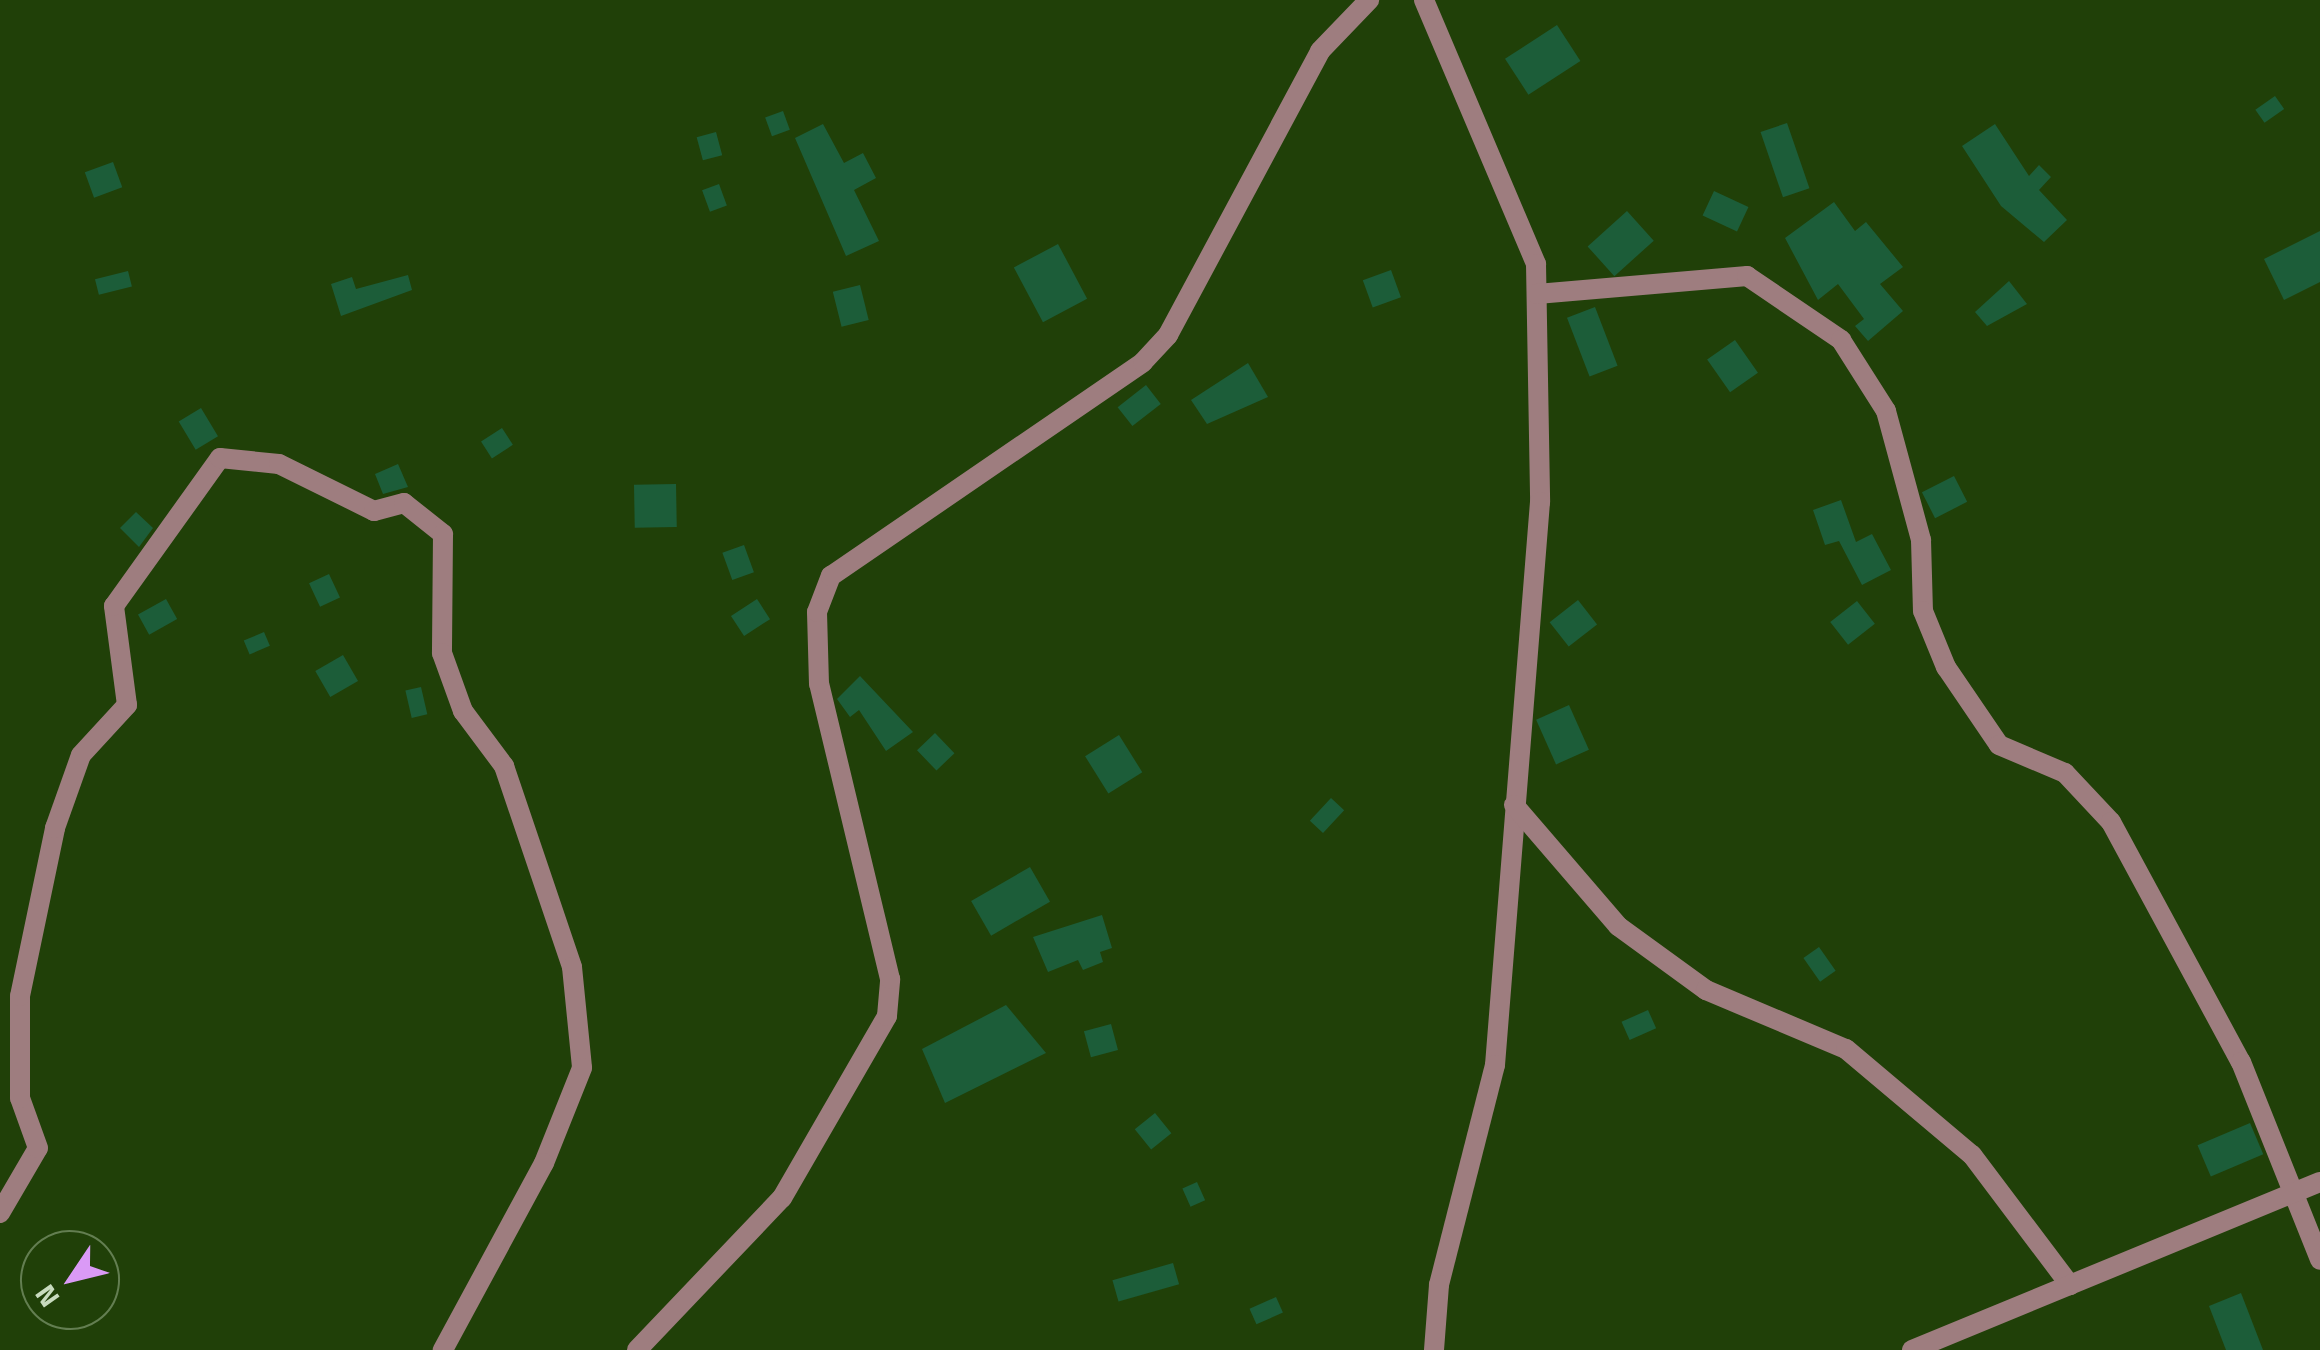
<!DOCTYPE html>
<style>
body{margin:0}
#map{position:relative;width:2320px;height:1350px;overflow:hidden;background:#204008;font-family:"Titillium Web",sans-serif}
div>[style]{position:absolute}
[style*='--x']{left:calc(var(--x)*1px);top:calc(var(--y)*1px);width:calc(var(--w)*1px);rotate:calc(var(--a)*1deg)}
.building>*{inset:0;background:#1c5d39;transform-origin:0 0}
.street>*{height:20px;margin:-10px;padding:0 10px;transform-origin:10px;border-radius:10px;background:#9e7d7f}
span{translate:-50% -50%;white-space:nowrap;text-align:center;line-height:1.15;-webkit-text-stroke:8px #204008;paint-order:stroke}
.north{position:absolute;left:20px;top:1230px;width:100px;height:100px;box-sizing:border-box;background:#204008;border:2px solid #637e51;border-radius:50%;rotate:235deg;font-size:28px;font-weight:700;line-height:40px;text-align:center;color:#c8dbbe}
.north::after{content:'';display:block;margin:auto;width:35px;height:45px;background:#da9af6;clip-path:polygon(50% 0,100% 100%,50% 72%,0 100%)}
</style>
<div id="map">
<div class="building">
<i style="left:1557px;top:25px;width:43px;height:62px;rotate:57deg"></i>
<i style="left:2275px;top:96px;width:16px;height:24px;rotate:55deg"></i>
<i style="left:783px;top:111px;width:20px;height:19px;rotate:70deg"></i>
<i style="left:1787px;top:123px;width:69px;height:28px;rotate:71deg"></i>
<i style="clip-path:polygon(823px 124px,844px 163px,863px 153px,876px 178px,854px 190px,879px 241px,846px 256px,795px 138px)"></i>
<i style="clip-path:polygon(1995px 124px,2029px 176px,2039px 165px,2051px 177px,2039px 190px,2067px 220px,2044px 242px,2001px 206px,1962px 146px)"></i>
<i style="left:716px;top:132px;width:24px;height:20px;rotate:75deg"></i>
<i style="left:113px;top:162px;width:27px;height:30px;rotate:70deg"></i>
<i style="left:719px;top:184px;width:23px;height:18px;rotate:70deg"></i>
<i style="left:1714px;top:191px;width:38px;height:27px;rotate:25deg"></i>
<i style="clip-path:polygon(1834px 202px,1855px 231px,1866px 222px,1903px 267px,1880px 284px,1903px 311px,1868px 341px,1855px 326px,1864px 319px,1838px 284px,1818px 300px,1785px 238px)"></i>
<i style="left:1627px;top:211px;width:40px;height:53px;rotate:48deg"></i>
<i style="clip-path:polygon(2320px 231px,2320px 282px,2284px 300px,2264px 259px)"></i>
<i style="left:1058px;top:244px;width:62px;height:50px;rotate:62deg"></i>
<i style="left:1391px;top:270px;width:29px;height:30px;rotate:70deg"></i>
<i style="left:128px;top:271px;width:16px;height:34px;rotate:76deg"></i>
<i style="clip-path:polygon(408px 275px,412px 290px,341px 316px,331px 284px,352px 277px,356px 289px)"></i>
<i style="clip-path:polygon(2009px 281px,2027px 304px,1987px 326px,1975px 312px)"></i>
<i style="left:860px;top:285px;width:36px;height:28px;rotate:76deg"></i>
<i style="left:1595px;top:307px;width:63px;height:30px;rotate:69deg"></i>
<i style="left:1735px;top:340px;width:40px;height:34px;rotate:55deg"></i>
<i style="clip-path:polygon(1248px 363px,1268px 397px,1207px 424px,1191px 400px)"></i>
<i style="left:1146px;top:385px;width:24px;height:36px;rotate:52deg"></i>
<i style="left:201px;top:408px;width:33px;height:26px;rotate:59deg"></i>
<i style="left:502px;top:428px;width:20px;height:25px;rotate:57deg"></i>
<i style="clip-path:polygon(398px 464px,408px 487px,383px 494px,375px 474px)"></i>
<i style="left:1954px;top:476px;width:29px;height:36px;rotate:63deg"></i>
<i style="left:676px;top:484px;width:43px;height:42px;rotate:89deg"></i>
<i style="clip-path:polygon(1841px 500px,1856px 542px,1872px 534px,1891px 570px,1862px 585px,1839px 541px,1825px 545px,1813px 510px)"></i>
<i style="clip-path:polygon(136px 512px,153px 528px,139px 547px,120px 528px)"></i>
<i style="left:744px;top:545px;width:29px;height:23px;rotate:70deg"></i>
<i style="left:329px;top:574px;width:26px;height:22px;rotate:65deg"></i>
<i style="left:166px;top:599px;width:23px;height:32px;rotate:61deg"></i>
<i style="left:757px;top:599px;width:24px;height:31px;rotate:57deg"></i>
<i style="left:1578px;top:600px;width:31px;height:36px;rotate:52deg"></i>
<i style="left:1857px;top:601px;width:29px;height:34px;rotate:52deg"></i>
<i style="left:264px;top:632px;width:15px;height:22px;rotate:67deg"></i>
<i style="left:343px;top:655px;width:30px;height:32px;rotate:60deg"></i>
<i style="clip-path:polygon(860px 676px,913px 732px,886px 751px,859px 710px,850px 717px,837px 699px)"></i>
<i style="left:421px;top:687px;width:28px;height:16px;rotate:77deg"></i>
<i style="left:1569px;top:705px;width:49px;height:36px;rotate:66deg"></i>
<i style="left:935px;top:733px;width:28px;height:25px;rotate:46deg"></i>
<i style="left:1119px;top:735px;width:44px;height:40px;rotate:58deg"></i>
<i style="left:1331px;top:798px;width:18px;height:31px;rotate:43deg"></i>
<i style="left:1030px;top:867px;width:40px;height:68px;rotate:60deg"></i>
<i style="clip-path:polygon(1102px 915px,1112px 948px,1100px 952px,1103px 962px,1083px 970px,1078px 960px,1048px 972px,1033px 937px)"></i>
<i style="left:1819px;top:947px;width:29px;height:19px;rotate:55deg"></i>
<i style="clip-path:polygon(1006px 1005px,1046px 1053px,945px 1103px,922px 1049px)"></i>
<i style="left:1648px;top:1010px;width:20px;height:29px;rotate:66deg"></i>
<i style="left:1111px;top:1024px;width:27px;height:28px;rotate:75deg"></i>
<i style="left:1155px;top:1113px;width:26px;height:26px;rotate:51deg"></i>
<i style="left:2250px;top:1123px;width:34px;height:57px;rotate:67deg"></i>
<i style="left:1197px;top:1182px;width:20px;height:16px;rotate:66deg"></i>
<i style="left:1173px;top:1263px;width:22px;height:63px;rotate:74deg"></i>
<i style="clip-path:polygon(2241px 1293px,2263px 1350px,2226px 1350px,2209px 1306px)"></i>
<i style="left:1276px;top:1297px;width:17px;height:29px;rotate:66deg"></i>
</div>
<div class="street">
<i style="--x:1424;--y:0;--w:287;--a:67"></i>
<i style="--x:1536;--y:264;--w:238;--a:89"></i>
<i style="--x:1540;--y:502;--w:565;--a:94.57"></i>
<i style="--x:1495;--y:1065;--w:227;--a:104.3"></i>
<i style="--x:1439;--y:1285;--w:65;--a:94.4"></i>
<i style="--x:1537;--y:294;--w:211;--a:-4.9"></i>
<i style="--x:1747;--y:276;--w:114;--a:34.2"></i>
<i style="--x:1841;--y:340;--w:84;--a:57.6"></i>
<i style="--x:1886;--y:411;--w:134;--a:74.8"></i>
<i style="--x:1921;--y:540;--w:71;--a:88.4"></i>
<i style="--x:1923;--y:611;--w:61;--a:67.7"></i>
<i style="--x:1946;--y:667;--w:94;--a:55.8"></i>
<i style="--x:1999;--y:745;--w:72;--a:23"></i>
<i style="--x:2065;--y:773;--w:67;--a:46.8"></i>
<i style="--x:2111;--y:822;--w:273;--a:61.6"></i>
<i style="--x:2241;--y:1062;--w:213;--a:68.2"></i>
<i style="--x:1514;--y:805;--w:160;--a:49.3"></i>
<i style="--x:1618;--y:926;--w:109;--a:36"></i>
<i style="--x:1706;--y:990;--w:152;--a:22.9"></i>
<i style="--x:1846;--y:1049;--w:165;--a:40.1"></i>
<i style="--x:1972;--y:1155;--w:163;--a:53"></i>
<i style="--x:0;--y:1213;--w:75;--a:-59.7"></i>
<i style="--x:38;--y:1148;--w:53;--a:-109.8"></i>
<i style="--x:20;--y:1098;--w:102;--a:-90"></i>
<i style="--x:20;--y:996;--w:172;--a:-78.2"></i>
<i style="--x:55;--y:828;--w:77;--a:-70.4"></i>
<i style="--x:81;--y:755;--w:68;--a:-47.4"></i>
<i style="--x:127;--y:705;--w:100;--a:-97.5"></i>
<i style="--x:114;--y:606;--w:182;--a:-54.4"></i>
<i style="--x:220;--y:458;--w:59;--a:5.8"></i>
<i style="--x:279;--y:464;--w:106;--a:26.3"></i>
<i style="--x:374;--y:511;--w:31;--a:-15"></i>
<i style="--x:404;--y:503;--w:50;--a:38.5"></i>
<i style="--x:443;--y:534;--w:119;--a:90.5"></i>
<i style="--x:442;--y:653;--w:62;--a:70.1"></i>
<i style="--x:463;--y:711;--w:69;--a:53.3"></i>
<i style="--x:504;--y:766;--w:212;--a:71.3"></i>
<i style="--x:572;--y:967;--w:101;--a:84.3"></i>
<i style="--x:582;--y:1068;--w:102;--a:111.8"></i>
<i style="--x:544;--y:1163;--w:213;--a:118.4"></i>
<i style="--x:637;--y:1350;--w:210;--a:-46.4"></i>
<i style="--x:782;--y:1198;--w:210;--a:-60"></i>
<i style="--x:887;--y:1016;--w:37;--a:-85"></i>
<i style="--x:890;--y:979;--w:303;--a:-103.5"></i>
<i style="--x:819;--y:684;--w:72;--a:-91.6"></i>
<i style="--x:817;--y:612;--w:39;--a:-69"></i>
<i style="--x:831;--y:576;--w:378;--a:-34.4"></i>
<i style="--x:1143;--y:362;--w:37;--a:-47"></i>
<i style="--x:1168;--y:335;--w:322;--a:-61.8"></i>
<i style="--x:1320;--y:51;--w:71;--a:-46.1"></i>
<i style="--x:1912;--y:1350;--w:441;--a:-22.4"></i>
</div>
<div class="north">N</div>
</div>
